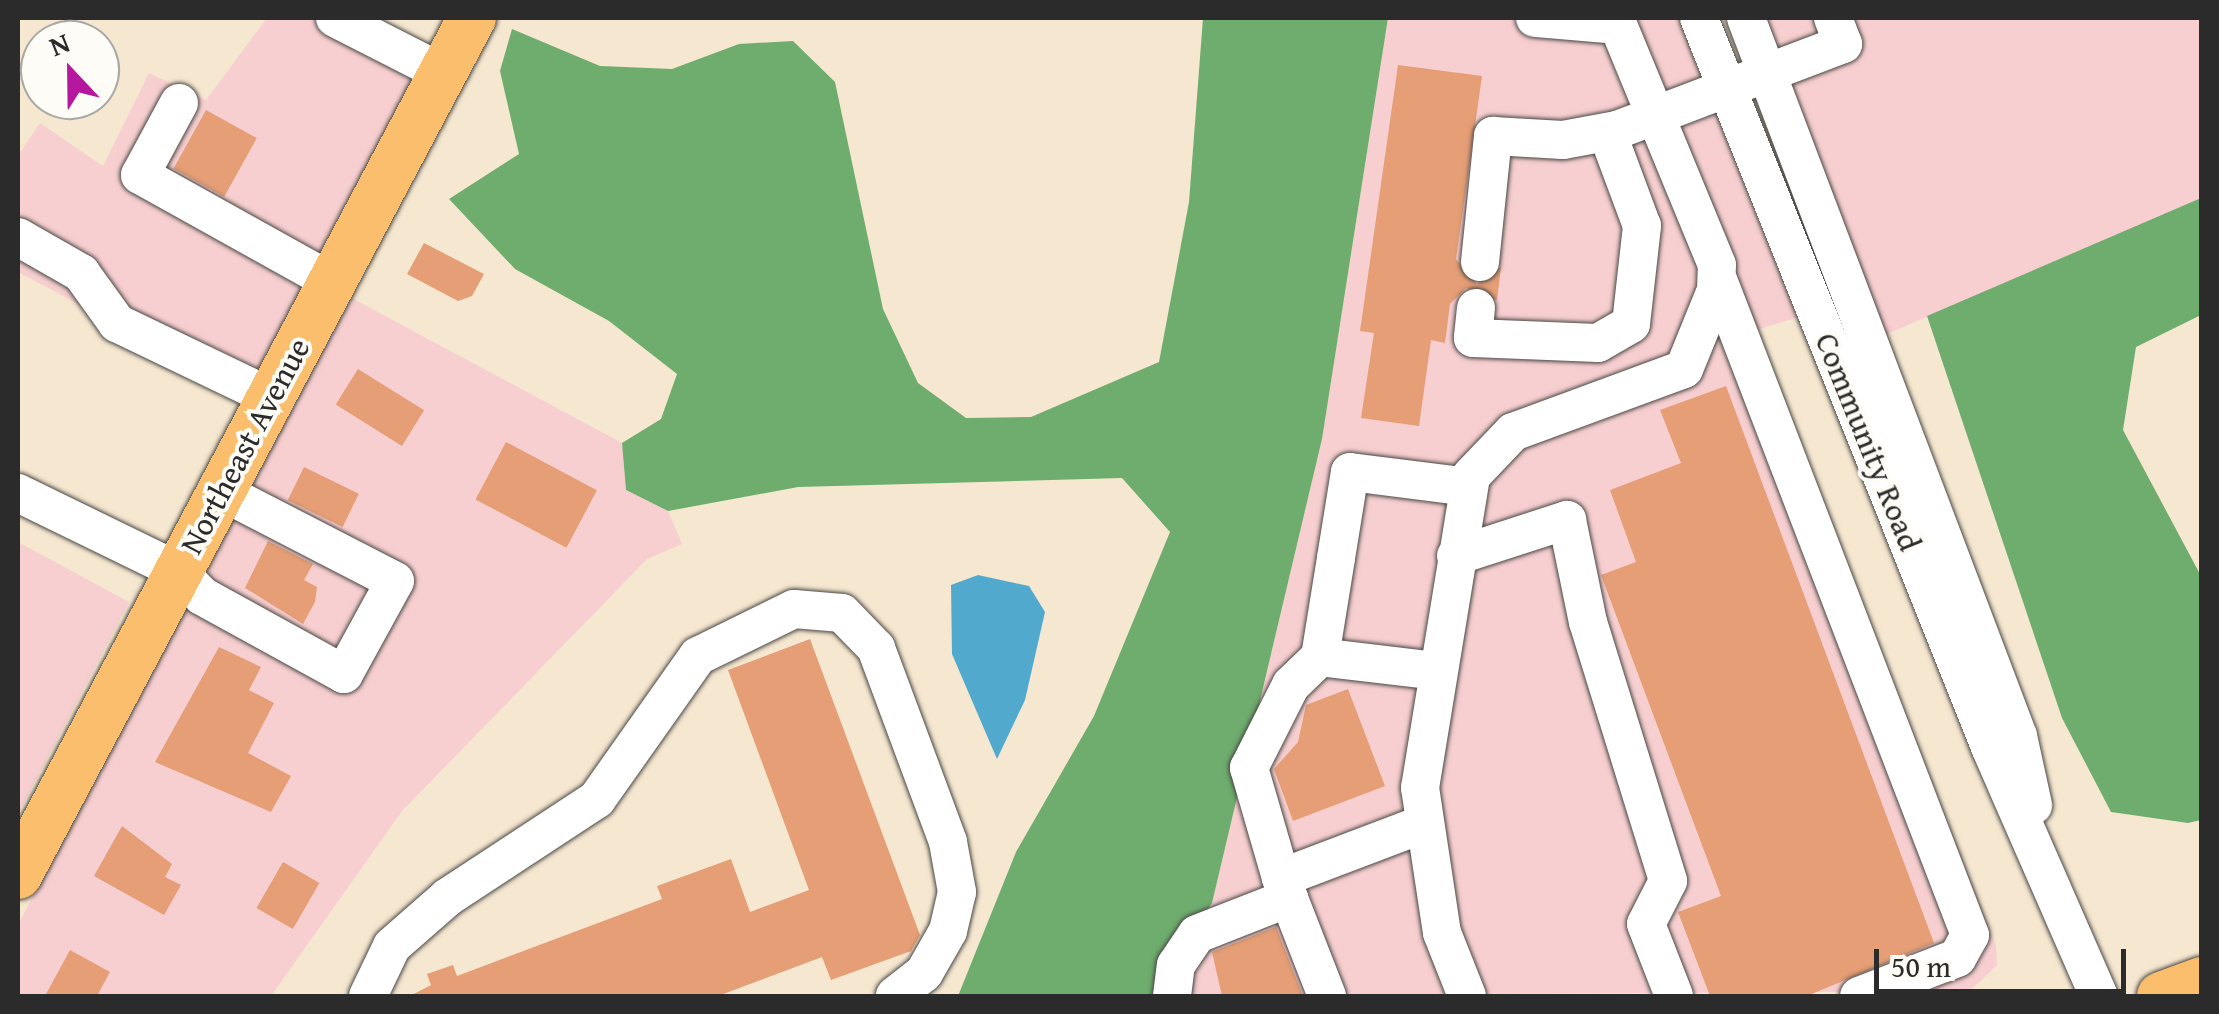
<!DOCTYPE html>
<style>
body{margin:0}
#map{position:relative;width:2219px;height:1014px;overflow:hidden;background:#f5e7d0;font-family:"Gentium Book Plus",serif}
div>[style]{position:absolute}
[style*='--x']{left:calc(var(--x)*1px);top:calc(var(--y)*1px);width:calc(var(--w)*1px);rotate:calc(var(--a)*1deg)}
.built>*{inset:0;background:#f7cfd0}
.forest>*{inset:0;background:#6ead6e}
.water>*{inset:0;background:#51aace}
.building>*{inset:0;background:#e59e75;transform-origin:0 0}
.roads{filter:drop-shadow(0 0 2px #494744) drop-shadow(0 0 2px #494744)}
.minor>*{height:38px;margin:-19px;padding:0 19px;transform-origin:19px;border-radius:19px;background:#fff}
.major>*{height:48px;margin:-24px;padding:0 24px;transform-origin:24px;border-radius:24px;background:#fabe6d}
span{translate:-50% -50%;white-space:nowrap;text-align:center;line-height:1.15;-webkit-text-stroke:8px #fdfcf7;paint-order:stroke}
.street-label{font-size:32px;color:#2b2b2b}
.frame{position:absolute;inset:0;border:20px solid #2b2b2b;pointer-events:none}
.north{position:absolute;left:20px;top:20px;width:100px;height:100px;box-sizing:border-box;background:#fdfcf7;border:2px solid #a9a8a5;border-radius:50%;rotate:338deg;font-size:28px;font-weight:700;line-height:40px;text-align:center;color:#2b2b2b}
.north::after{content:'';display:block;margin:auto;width:35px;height:45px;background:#b5179e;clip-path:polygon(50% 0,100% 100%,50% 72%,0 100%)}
.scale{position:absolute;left:1874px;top:949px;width:252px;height:45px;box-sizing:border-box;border:5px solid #2b2b2b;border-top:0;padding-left:12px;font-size:30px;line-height:35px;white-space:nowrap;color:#2b2b2b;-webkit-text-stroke:8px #fdfcf7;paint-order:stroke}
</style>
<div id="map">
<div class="built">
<i style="clip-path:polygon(267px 18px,311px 18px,433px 79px,258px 400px,18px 272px,18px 156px,40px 123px,103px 166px,149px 73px,206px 100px)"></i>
<i style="clip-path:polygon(1388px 18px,1686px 18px,1799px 317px,1756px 330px,1996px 945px,1997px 965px,1970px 991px,1156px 996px,1155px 937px,1212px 903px,1322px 439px)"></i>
<i style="clip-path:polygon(1755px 18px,2201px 18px,2201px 198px,1878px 338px)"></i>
<i style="clip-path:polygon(346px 295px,622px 443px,626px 490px,668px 511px,682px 544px,647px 559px,402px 811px,271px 996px,18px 996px,18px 925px)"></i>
<i style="clip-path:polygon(18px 542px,129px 602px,18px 814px)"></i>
</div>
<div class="forest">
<i style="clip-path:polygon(1203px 18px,1388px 18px,1322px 439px,1212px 903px,1176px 952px,1162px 996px,958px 996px,1016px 852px,1094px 716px,1170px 532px,1122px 478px,798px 487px,668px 511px,626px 490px,622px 443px,661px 419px,677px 374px,609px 321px,515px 269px,449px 199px,519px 154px,500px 71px,512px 29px,600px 66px,672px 69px,739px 44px,793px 41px,835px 82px,883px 309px,918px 383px,966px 418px,1031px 417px,1159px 362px,1189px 202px)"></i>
<i style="clip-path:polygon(2201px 198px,2201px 315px,2136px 347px,2123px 430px,2201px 576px,2201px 820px,2188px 823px,2111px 812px,2062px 718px,1927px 316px)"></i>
</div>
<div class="water">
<i style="clip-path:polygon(978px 575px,1029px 586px,1045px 612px,1025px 700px,997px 759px,952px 654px,951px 585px)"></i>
</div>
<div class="building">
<i style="clip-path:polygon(1398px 65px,1482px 76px,1456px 259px,1477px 284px,1501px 267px,1497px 300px,1466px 288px,1450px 304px,1445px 343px,1431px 340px,1419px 426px,1361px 418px,1374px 333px,1360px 331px)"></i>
<i style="left:206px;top:110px;width:58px;height:67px;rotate:29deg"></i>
<i style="clip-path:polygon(424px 243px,484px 274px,472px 296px,458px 301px,407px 274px)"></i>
<i style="left:358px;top:369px;width:78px;height:42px;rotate:32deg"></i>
<i style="clip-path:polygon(1726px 386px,1934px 943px,1807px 996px,1710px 996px,1678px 912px,1721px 896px,1601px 575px,1636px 562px,1610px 490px,1681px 463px,1660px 410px)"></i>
<i style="left:506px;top:442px;width:103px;height:65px;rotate:28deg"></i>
<i style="left:304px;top:467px;width:61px;height:37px;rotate:26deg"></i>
<i style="clip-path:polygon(268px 541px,313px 564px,304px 580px,317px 587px,315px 602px,303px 624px,245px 588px)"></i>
<i style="clip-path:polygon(810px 639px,920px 935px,911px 951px,831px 980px,822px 957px,718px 996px,410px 996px,431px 985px,427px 974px,453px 965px,457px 976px,662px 899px,657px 886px,731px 859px,750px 912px,809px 890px,728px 670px)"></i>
<i style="clip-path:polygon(219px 647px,261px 667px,249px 690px,274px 703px,248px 753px,291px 776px,271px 812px,155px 762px)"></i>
<i style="clip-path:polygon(1348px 689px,1385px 786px,1293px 821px,1274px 769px,1298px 742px,1306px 705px)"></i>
<i style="clip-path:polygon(122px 826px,172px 864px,165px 877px,181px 885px,164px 915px,94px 876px)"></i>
<i style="left:283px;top:862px;width:42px;height:53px;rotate:30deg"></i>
<i style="clip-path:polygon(1276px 927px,1303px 996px,1222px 996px,1212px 952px)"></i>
<i style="clip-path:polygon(70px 950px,110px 972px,97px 996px,45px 996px)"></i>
</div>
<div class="roads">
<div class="minor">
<i style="--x:335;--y:18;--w:121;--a:27"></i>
<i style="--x:1535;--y:18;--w:83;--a:4.8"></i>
<i style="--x:1699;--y:18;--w:785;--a:68.24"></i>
<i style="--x:1990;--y:747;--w:272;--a:66.4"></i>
<i style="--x:1746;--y:18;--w:768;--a:69.25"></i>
<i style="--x:2018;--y:736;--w:71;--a:77.7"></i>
<i style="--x:179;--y:103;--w:82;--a:118.4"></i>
<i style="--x:140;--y:175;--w:220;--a:29.1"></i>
<i style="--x:18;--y:237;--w:73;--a:29.7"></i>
<i style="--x:81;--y:273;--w:62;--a:54.2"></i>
<i style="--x:117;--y:323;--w:171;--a:25.7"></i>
<i style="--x:1480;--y:262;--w:127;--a:-84.1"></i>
<i style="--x:1493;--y:136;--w:70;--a:3.3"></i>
<i style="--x:1563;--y:140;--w:55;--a:-10.5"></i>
<i style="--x:1617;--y:130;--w:242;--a:-20.8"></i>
<i style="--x:1843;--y:44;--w:28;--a:-111"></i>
<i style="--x:1717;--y:277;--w:705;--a:68.97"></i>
<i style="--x:1970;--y:935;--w:26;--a:119"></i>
<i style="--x:1957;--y:958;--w:105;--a:158.8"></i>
<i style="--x:1476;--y:308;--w:30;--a:96"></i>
<i style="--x:1473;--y:338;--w:125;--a:2.3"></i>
<i style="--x:1598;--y:343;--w:38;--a:-30"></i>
<i style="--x:1631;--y:324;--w:99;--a:-83.6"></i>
<i style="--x:1642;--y:226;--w:100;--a:-110.4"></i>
<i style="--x:18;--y:493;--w:178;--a:26"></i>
<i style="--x:178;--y:571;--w:35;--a:46"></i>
<i style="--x:202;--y:596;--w:162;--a:28.8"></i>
<i style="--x:344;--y:674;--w:106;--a:-61.3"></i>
<i style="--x:395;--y:581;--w:196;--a:-152.7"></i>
<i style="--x:1456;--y:556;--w:117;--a:-18"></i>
<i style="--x:1567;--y:520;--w:104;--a:78.4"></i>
<i style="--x:1588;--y:622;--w:271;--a:72.8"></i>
<i style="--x:1668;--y:881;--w:48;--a:117.1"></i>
<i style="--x:1646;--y:924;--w:77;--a:68.7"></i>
<i style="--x:1437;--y:671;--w:118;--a:-173.2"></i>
<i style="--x:1320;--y:657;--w:100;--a:-80.8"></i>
<i style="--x:1336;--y:558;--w:87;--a:-80.8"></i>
<i style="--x:1350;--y:472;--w:119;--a:7.2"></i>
<i style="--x:1281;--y:878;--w:115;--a:-106.2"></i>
<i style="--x:1249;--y:768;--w:93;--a:-63.2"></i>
<i style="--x:1291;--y:685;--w:40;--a:-44"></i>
<i style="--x:368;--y:996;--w:55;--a:-64.4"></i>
<i style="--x:392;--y:946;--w:74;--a:-41.2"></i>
<i style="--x:448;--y:897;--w:178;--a:-33.3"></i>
<i style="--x:597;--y:799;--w:175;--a:-54.8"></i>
<i style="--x:698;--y:656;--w:107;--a:-26.1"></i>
<i style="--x:794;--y:609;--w:48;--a:4.8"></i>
<i style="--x:842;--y:613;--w:49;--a:45.8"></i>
<i style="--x:876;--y:648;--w:207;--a:69.6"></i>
<i style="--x:948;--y:842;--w:51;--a:79.8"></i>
<i style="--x:957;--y:892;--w:40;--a:103"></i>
<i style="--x:948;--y:931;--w:48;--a:119.7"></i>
<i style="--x:924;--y:973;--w:37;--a:142"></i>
<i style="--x:1172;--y:996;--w:31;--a:-83"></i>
<i style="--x:1176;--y:965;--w:37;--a:-56"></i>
<i style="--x:1197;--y:934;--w:99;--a:-21.4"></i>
<i style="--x:1327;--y:996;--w:127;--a:-111.3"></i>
<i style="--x:1281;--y:878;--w:152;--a:-20.8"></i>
<i style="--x:1467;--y:996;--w:68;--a:-111.6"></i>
<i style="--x:1442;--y:933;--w:147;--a:-98.6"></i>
<i style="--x:1420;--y:788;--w:316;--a:-80.7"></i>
<i style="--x:1471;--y:476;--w:61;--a:-46.3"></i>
<i style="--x:1513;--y:432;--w:182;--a:-20.2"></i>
<i style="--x:1684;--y:369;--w:85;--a:-67.9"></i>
<i style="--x:1716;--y:290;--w:25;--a:-88"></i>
<i style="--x:1717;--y:265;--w:267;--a:-112.4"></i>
</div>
<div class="major">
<i style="--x:18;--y:875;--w:970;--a:-62.09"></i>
<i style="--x:2161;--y:996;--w:44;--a:-20.1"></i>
</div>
</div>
<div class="street-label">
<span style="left:1868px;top:442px;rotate:68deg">Community Road</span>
<span style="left:245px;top:446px;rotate:-62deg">Northeast Avenue</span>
</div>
<div class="frame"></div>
<div class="north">N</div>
<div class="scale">50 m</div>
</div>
